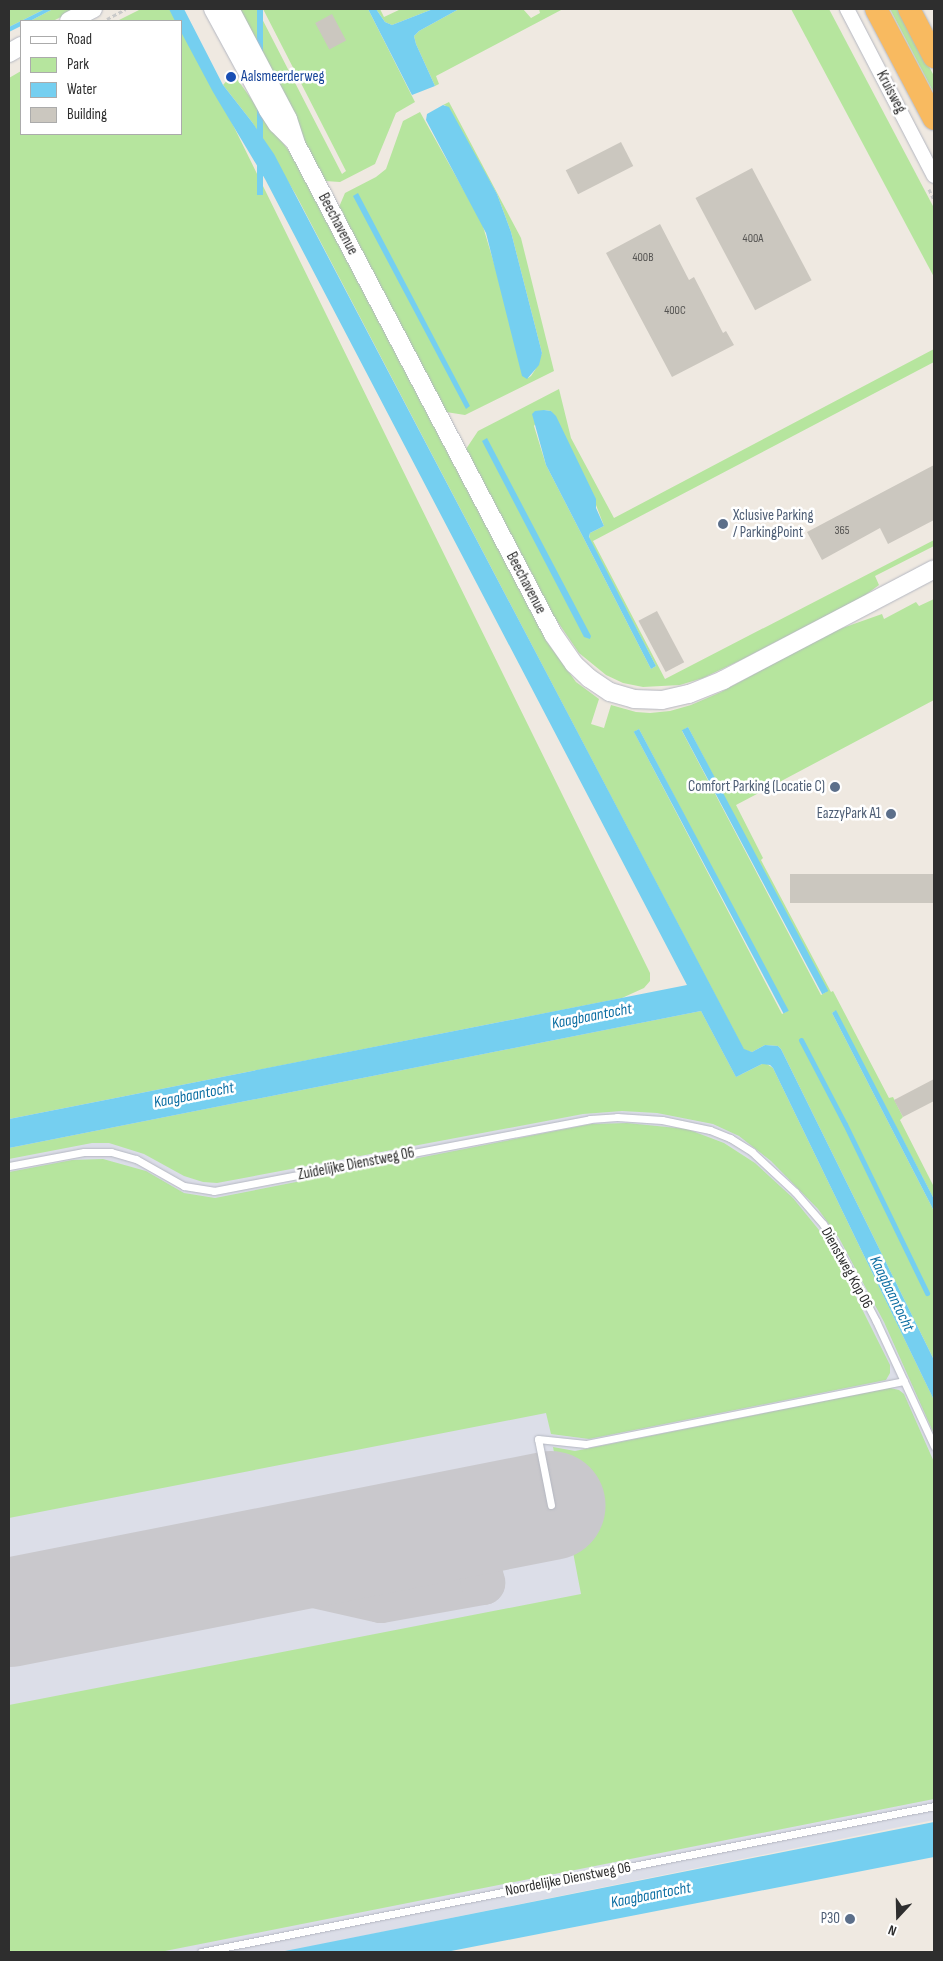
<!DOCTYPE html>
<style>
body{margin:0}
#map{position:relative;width:943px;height:1961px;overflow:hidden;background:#efe9e1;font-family:"Sofia Sans Condensed",sans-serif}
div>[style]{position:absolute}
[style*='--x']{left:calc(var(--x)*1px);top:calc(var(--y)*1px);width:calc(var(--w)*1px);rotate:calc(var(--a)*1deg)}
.airport>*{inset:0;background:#dcdee8}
.green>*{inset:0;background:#b6e59e}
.water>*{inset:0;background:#75cff0;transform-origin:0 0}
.stream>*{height:5px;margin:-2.5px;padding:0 2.5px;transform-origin:2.5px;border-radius:2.5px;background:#75cff0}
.taxiway>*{height:44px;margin:-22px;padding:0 22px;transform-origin:22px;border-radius:22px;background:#c9c8cc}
.runway>*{height:109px;margin:-54.5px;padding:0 54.5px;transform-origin:54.5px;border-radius:54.5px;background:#c9c8cc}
.building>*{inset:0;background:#cbc7bf;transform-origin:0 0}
.path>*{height:3px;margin-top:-1.5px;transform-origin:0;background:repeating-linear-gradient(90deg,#c9c9c9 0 4px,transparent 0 6.5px)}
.roads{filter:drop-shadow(0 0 1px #b4b7c1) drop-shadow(0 0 1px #b4b7c1)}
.service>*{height:7px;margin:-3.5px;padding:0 3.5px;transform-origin:3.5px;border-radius:3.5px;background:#fff}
.minor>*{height:14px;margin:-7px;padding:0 7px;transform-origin:7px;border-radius:7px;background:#fff}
.tertiary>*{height:18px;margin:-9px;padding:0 9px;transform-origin:9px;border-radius:9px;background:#fff}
.trunk>*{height:22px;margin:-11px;padding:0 11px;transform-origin:11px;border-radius:11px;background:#f8ba60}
.dots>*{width:14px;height:14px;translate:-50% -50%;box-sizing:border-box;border:2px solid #fff;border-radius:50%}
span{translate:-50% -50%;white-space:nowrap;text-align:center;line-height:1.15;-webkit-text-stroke:5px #fff;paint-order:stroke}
.number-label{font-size:12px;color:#555452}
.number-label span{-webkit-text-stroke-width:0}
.transit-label{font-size:15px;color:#164399}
.left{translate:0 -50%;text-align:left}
.street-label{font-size:15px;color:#2e2e2e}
.service-label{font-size:15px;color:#4e5e75}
.right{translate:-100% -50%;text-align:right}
.water-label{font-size:16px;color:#0d6fa3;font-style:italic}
.frame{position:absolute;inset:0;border:10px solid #2e2e2e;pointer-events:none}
.legend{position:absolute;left:20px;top:20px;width:162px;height:115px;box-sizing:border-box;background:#fff;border:1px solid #ababab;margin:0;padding:6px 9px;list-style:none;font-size:15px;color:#2e2e2e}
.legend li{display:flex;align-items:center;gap:10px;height:25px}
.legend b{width:25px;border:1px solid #ababab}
.north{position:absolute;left:873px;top:1891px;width:50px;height:50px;-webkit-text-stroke:4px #fff;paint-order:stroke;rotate:201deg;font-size:14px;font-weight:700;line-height:20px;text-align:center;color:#2e2e2e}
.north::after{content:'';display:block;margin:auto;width:18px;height:22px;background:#2e2e2e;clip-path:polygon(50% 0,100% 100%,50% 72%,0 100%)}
</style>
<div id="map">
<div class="airport">
<i style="clip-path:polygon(701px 1011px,934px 1369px,934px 1820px,283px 1952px,9px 1952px,9px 1148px)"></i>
</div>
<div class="green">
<i style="clip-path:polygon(9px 9px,45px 9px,9px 27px)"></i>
<i style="clip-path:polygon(53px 9px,77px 9px,53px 21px,30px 21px)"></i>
<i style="clip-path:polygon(141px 9px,176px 9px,650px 973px,650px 981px,644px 988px,622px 998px,9px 1119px,9px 78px,21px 71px,21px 134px,181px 134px,181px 21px,117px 21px)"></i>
<i style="clip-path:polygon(235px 9px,257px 9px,342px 174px,346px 171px,263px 9px,368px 9px,415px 102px,396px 113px,375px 164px,340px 182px,325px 181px)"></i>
<i style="clip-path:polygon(376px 9px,380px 9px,384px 17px,401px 9px,433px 9px,392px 25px,385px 22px)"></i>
<i style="clip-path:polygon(459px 9px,523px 9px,531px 18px,540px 13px,539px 9px,563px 9px,436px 76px,439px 84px,435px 86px,416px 44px,414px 36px,419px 31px)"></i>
<i style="clip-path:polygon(791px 9px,829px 9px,934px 208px,934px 277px)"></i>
<i style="clip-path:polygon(890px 9px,899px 9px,934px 76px,934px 93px)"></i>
<i style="clip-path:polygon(evenodd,230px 77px,233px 82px,237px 79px,291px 154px,547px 642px,576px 682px,599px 699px,591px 724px,604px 728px,611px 705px,636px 712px,650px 713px,670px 711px,691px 705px,721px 692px,834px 631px,882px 614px,884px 619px,916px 602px,919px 606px,934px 599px,934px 700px,736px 805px,763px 858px,761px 860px,831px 992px,833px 991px,889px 1098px,893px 1097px,903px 1117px,900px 1120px,934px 1187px,934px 1199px,835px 1011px,832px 1013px,934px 1211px,934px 1360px,781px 1049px,778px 1046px,765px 1045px,752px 1052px,744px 1050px,296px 195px,252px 122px,223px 85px,230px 77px,688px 727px,826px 992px,821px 995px,682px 731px,688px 727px,230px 77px,639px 729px,787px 1011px,786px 1012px,782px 1014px,634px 732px,639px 729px)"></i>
<i style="clip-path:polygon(449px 102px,521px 238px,554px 371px,465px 415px,446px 412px,339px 207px,345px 193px,376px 177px,386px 169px,403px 121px,420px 112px,482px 223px,528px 378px,531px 376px,535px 370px,542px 353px,511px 232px,497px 194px,445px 105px,443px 105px)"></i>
<i style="clip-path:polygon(evenodd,934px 349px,934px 362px,593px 541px,665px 679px,934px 540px,934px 546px,875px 576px,879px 585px,864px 596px,741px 660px,703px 678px,680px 685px,643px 687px,623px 683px,606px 675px,579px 653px,553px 615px,466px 449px,478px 431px,559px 389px,571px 438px,614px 518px,934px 349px,544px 410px,551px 411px,596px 505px,604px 526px,590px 533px,589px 539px,656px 666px,651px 669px,546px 465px,534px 426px,544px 410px)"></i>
<i style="clip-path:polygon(701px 1011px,736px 1077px,762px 1064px,767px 1064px,773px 1068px,934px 1400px,934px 1434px,884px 1322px,839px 1238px,818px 1209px,771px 1161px,739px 1136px,713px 1124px,657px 1113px,622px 1111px,583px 1114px,217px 1183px,203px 1182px,184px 1176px,144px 1154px,109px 1143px,92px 1143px,9px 1159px,9px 1148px)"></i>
<i style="clip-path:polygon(627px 1123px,687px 1129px,724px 1143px,755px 1163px,793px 1198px,819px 1230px,846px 1277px,890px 1365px,890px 1373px,886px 1380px,589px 1439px,551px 1434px,546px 1413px,9px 1518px,9px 1172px,72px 1160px,103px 1159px,146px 1171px,184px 1193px,215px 1198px,591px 1124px)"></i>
<i style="clip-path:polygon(890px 1388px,899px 1390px,904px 1394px,934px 1462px,934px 1799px,160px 1952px,9px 1952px,9px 1705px,581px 1594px,553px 1447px,575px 1451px)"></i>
</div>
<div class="water">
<i style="clip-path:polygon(45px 9px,53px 9px,30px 21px,21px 21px,21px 26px,9px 32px,9px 27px)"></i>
<i style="clip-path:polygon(169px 9px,184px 9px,223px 85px,252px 122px,274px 154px,744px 1049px,752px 1052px,765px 1045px,778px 1046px,781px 1049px,934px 1360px,934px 1400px,773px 1068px,770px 1065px,762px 1064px,736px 1077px,701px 1011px,9px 1148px,9px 1119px,687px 985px,265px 179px,213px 92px,181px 32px,181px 21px,175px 21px)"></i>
<i style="left:257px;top:9px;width:6px;height:186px"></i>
<i style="clip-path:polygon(368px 9px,376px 9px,385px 22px,392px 25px,433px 9px,459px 9px,419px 31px,414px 36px,416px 44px,435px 86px,412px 95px)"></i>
<i style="clip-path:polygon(443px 105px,449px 107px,497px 194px,511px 232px,542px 353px,539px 365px,527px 379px,522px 376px,486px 233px,426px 120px,427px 114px)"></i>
<i style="clip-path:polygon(358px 193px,470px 406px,466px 409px,353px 196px)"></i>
<i style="clip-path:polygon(544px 410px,551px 411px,556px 416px,596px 499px,596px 508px,604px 526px,590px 533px,589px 537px,656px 666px,651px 669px,546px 465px,532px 414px,535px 411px)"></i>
<i style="clip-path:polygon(487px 438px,591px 636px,590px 639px,584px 637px,482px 441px)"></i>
<i style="left:688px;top:727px;width:299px;height:7px;rotate:62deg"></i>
<i style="left:639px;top:729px;width:319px;height:6px;rotate:62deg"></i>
<i style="clip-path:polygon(836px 1010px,934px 1199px,934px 1211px,832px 1013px)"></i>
<i style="clip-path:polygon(934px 1822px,934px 1857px,446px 1952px,280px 1952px)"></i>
</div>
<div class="stream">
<i style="--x:801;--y:1040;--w:95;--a:62.4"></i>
<i style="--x:845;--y:1124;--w:188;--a:64.1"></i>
</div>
<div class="taxiway">
<i style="--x:212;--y:1572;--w:15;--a:-8"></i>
<i style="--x:227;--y:1570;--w:25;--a:5"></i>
<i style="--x:252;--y:1572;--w:132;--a:12.7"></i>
<i style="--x:381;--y:1601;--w:104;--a:-10"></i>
<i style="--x:483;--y:1583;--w:63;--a:-101.8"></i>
</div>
<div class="runway">
<i style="--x:9;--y:1612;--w:552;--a:-11.17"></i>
</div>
<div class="building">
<i style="left:332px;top:14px;width:30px;height:19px;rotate:62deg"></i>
<i style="left:621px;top:142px;width:27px;height:62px;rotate:63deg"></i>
<i style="left:752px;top:168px;width:127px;height:64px;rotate:62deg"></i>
<i style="clip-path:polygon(660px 224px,689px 280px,694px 277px,723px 333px,726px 331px,734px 345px,672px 377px,606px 253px)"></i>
<i style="clip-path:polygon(934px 465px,934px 520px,888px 544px,880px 528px,822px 560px,807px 532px)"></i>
<i style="left:657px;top:611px;width:58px;height:21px;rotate:62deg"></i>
<i style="left:934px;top:874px;width:29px;height:144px;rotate:90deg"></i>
<i style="clip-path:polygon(934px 1079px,934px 1101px,903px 1117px,894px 1100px)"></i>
</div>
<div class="path">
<i style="--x:107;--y:19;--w:21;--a:-28"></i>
<i style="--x:929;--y:189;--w:12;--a:66"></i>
</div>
<div class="roads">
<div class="service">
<i style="--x:9;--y:1166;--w:76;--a:-10.6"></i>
<i style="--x:84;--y:1152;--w:27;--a:0"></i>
<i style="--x:111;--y:1152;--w:26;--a:16"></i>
<i style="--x:136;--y:1159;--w:55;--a:29.4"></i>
<i style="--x:184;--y:1186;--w:30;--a:9"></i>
<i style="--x:214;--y:1191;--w:383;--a:-10.8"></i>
<i style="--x:590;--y:1119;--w:27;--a:-4"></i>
<i style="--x:617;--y:1117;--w:45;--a:3.8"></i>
<i style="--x:662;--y:1120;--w:49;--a:11.8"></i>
<i style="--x:710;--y:1130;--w:22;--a:22"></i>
<i style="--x:730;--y:1138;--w:26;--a:32"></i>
<i style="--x:752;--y:1152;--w:59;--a:42.9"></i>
<i style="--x:795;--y:1192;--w:43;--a:48.8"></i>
<i style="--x:823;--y:1224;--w:33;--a:59"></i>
<i style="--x:840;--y:1252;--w:78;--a:62.4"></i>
<i style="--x:876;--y:1321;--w:138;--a:65.1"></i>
<i style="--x:551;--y:1505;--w:67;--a:-101.1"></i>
<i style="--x:538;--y:1439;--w:48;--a:5.9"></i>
<i style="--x:586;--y:1444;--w:324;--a:-11.2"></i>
<i style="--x:201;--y:1952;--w:747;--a:-11.26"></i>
</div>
<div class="minor">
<i style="--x:847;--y:9;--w:188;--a:62.5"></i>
</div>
<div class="tertiary">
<i style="--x:213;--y:9;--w:115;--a:61.4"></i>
<i style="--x:268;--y:110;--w:17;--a:57"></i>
<i style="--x:277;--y:124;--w:24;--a:45"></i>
<i style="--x:230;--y:9;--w:124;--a:62.2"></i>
<i style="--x:288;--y:119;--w:26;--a:72"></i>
<i style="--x:296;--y:144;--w:553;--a:62.32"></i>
<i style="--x:553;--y:634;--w:37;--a:55"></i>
<i style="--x:574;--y:664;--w:21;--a:43"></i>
<i style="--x:589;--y:678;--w:25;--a:34"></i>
<i style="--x:610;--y:692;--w:25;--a:16"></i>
<i style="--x:634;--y:699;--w:28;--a:2"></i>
<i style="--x:662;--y:700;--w:28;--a:-13"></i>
<i style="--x:689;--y:694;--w:37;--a:-22"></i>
<i style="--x:723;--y:680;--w:238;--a:-27.7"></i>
<i style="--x:69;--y:21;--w:27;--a:-27"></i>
<i style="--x:9;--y:53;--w:14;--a:-30"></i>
</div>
<div class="trunk">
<i style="--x:876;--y:9;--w:124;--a:62.2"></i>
<i style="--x:909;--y:9;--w:54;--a:62.5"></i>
</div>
</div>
<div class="dots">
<i style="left:231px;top:77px;background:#1a4fb4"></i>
<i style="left:723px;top:524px;background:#5c6f8a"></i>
<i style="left:835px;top:787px;background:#5c6f8a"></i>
<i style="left:891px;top:814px;background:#5c6f8a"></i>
<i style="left:850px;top:1919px;background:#5c6f8a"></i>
</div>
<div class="number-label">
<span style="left:753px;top:239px">400A</span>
<span style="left:643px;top:258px">400B</span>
<span style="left:675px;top:311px">400C</span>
<span style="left:842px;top:531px">365</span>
</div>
<div class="transit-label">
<span class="left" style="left:241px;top:77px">Aalsmeerderweg</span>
</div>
<div class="street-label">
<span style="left:891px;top:92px;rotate:62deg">Kruisweg</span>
<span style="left:338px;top:224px;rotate:62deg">Beechavenue</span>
<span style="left:526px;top:583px;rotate:62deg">Beechavenue</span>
<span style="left:356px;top:1164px;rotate:-11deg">Zuidelijke Dienstweg 06</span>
<span style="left:847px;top:1268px;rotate:61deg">Dienstweg Kop 06</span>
<span style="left:568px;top:1879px;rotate:-11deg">Noordelijke Dienstweg 06</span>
</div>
<div class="service-label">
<span class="left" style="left:733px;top:524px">Xclusive Parking<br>/ ParkingPoint</span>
<span class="right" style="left:825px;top:787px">Comfort Parking (Locatie C)</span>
<span class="right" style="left:881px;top:814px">EazzyPark A1</span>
<span class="right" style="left:840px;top:1919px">P30</span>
</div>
<div class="water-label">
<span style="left:592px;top:1017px;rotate:-11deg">Kaagbaantocht</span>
<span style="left:194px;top:1096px;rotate:-11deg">Kaagbaantocht</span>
<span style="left:891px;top:1294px;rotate:64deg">Kaagbaantocht</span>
<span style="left:651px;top:1896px;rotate:-11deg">Kaagbaantocht</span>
</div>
<div class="frame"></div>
<ul class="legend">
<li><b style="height:6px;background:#fff"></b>Road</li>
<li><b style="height:14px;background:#b6e59e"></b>Park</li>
<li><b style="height:14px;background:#75cff0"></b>Water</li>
<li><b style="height:14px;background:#cbc7bf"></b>Building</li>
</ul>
<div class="north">N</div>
</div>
